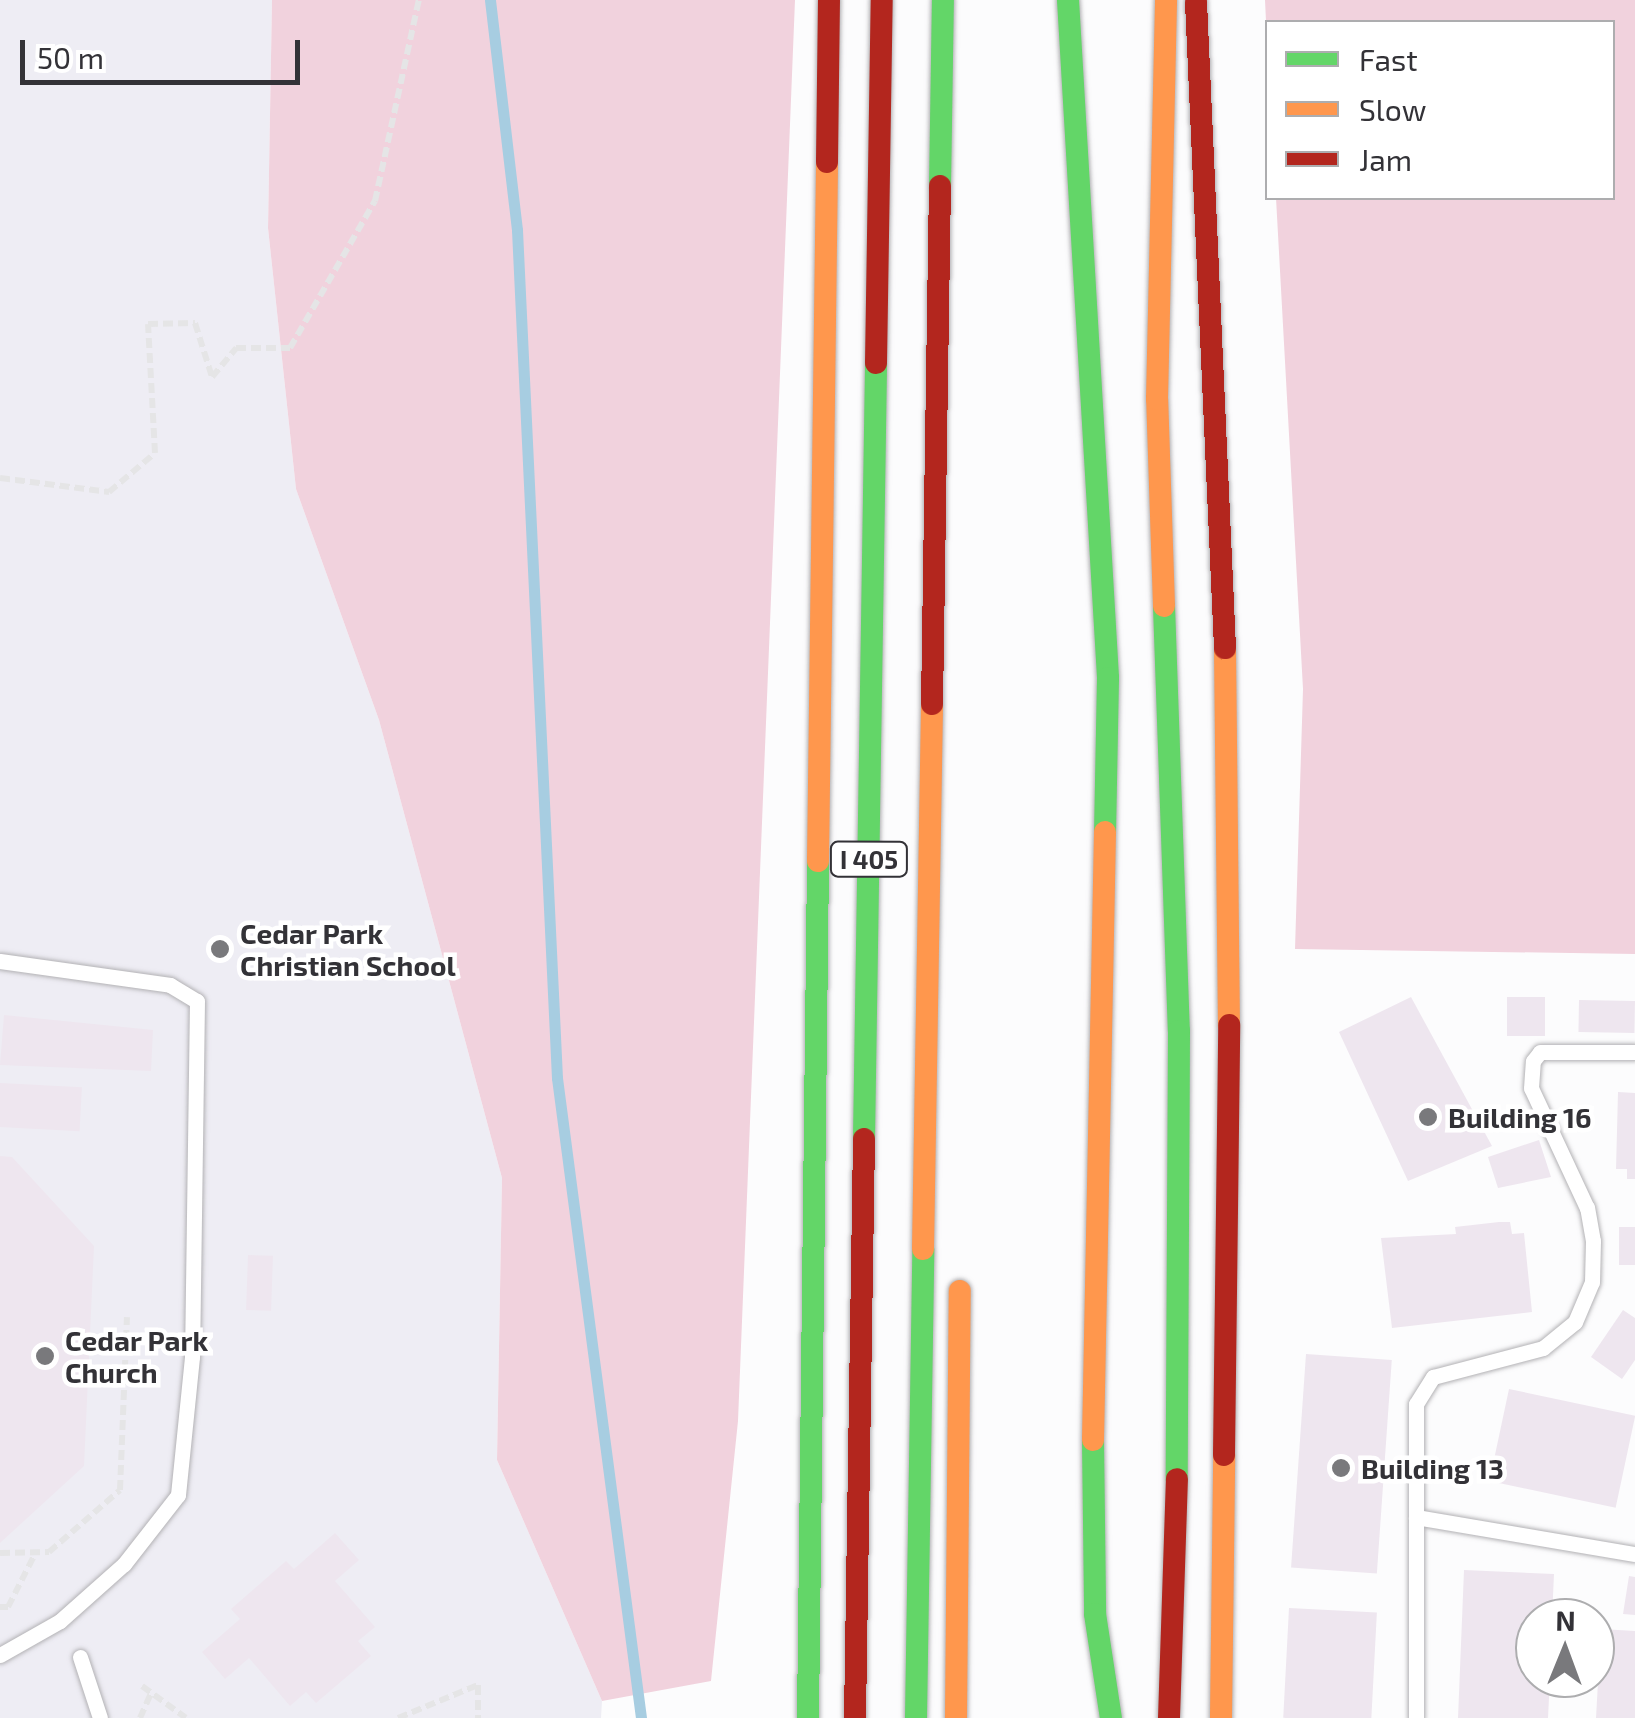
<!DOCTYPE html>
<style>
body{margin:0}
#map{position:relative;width:1635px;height:1718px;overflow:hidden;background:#fcfcfd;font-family:"Exo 2",sans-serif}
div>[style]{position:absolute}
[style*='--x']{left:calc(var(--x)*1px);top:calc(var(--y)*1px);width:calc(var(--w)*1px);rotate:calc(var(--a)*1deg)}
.built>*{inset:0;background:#eeedf4}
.forest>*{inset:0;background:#f1d2dd}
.stream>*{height:11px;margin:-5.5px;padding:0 5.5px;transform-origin:5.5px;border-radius:5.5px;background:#a7cde1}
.building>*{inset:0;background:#eee6ef;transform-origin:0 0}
.path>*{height:6px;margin-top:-3px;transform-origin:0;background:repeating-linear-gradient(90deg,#e5e5e6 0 10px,transparent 0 15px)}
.roads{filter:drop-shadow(0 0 2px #b3b2b5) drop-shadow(0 0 2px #b3b2b5)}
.lane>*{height:15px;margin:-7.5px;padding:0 7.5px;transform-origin:7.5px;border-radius:7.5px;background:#fff}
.fast>*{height:22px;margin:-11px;padding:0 11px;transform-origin:11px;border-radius:11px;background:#63d668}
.slow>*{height:22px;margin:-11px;padding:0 11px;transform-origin:11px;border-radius:11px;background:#ff974d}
.jam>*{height:22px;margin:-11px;padding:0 11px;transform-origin:11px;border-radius:11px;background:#b3261e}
.dots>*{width:28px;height:28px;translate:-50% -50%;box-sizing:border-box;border:5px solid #fff;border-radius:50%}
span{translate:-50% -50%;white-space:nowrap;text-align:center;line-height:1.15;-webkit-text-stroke:9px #fff;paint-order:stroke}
.shield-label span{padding:2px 8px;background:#fff;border:2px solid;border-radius:8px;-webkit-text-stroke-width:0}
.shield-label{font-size:25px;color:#333237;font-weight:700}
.poi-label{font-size:28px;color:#333237;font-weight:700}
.left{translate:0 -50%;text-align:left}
.legend{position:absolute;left:1265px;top:20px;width:350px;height:180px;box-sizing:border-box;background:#fff;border:2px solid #adadaf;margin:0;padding:12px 18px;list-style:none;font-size:30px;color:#333237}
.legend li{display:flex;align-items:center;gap:20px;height:50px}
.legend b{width:50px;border:2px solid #adadaf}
.north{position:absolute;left:1515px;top:1598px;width:100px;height:100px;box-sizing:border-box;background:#fff;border:2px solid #adadaf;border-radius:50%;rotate:1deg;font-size:28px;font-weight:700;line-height:40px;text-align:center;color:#333237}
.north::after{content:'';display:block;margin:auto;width:35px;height:45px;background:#79797c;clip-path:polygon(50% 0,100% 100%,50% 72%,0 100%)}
.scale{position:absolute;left:20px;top:40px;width:280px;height:45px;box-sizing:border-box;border:5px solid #333237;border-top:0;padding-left:12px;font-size:30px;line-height:35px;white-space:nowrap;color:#333237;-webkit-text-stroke:8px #fff;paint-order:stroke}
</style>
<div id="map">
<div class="built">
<i style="clip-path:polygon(0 0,272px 0,268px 228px,296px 489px,379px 720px,502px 1178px,497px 1460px,602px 1701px,601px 1718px,0 1718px)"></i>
</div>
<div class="forest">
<i style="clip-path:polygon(272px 0,795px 0,738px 1421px,711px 1681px,602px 1701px,497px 1460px,502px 1178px,379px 720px,296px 489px,268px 228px)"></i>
<i style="clip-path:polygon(1265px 0,1635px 0,1635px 954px,1295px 949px,1303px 689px,1276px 198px,1612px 198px,1612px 22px,1268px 22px,1267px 43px)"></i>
</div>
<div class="stream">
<i style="--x:490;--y:0;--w:232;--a:83.3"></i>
<i style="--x:517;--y:230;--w:849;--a:87.3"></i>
<i style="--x:557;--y:1078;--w:645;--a:82.52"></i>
</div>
<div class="building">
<i style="clip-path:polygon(1411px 997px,1492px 1146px,1408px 1181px,1339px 1032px)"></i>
<i style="left:1507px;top:997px;width:38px;height:39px"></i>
<i style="left:1579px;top:1000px;width:56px;height:32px;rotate:1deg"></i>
<i style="clip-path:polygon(4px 1015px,153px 1030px,151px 1071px,0 1065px)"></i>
<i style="left:0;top:1083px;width:82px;height:44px;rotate:3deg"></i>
<i style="clip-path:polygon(1618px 1092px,1635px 1093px,1635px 1179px,1627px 1179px,1627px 1169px,1616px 1169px)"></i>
<i style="clip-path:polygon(1539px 1140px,1551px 1177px,1498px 1188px,1488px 1157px)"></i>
<i style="clip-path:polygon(0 1156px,12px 1157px,94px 1246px,84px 1466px,0 1543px)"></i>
<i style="clip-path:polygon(1499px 1222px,1510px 1222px,1512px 1234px,1524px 1233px,1532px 1312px,1392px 1328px,1381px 1238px,1456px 1234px,1455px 1227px)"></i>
<i style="left:1619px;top:1227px;width:16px;height:38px"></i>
<i style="left:248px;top:1255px;width:25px;height:55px;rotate:2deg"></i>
<i style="clip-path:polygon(1623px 1310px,1635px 1318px,1635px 1360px,1622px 1379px,1591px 1357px)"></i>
<i style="left:1306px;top:1354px;width:86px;height:214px;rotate:4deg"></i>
<i style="left:1509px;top:1389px;width:129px;height:94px;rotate:12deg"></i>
<i style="clip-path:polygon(335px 1533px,359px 1560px,335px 1581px,375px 1627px,358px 1641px,371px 1656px,316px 1703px,306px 1692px,290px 1706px,249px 1658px,225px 1679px,202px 1652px,240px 1619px,231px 1609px,286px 1561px,294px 1569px)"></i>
<i style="clip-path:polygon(1464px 1570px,1554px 1574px,1552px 1618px,1535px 1618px,1535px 1678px,1550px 1678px,1548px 1718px,1458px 1718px)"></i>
<i style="clip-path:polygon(1629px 1576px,1635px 1577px,1635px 1615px,1623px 1614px)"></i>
<i style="left:1289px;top:1608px;width:88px;height:110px;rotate:3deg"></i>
<i style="clip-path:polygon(1601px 1629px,1635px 1631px,1635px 1718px,1596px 1718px)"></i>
</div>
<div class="path">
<i style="--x:0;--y:478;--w:110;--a:7.3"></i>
<i style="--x:109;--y:492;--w:60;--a:-40.3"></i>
<i style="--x:155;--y:453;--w:129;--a:-93.1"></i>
<i style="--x:148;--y:324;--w:47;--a:-1.2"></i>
<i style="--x:195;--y:323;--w:57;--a:72.5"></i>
<i style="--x:212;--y:377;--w:38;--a:-50"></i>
<i style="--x:236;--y:348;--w:54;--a:0"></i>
<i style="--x:290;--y:348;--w:170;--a:-60"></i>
<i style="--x:375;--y:201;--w:206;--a:-77.7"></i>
<i style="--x:0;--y:1553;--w:49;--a:-1.2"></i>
<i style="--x:49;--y:1552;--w:94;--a:-41.1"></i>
<i style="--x:120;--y:1490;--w:173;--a:-87.7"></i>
<i style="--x:0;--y:1607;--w:8;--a:0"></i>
<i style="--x:8;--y:1607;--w:59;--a:-63"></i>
<i style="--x:142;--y:1686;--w:54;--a:36"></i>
<i style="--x:140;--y:1718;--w:27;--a:-66"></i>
<i style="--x:398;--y:1718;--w:87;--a:-22.4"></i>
<i style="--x:478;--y:1685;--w:33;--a:90"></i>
</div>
<div class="roads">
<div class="lane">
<i style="--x:0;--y:961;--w:172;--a:8"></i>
<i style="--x:170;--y:985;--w:31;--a:31"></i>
<i style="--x:197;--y:1001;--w:356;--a:90.8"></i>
<i style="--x:192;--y:1357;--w:139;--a:95.8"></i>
<i style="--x:178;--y:1495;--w:88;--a:128"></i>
<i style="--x:124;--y:1564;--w:86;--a:138.3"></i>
<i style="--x:60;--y:1621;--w:69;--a:150.5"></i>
<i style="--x:1416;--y:1517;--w:222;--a:9.6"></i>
<i style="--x:80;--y:1657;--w:64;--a:71.8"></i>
<i style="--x:1416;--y:1718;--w:314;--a:-90"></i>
<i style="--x:1416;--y:1404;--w:32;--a:-58"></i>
<i style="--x:1433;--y:1377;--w:114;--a:-14.8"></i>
<i style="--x:1543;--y:1348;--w:41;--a:-39.1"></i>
<i style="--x:1575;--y:1322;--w:43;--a:-67"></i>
<i style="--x:1592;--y:1282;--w:41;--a:-88.6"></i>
<i style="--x:1593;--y:1241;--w:34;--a:-100"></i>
<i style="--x:1587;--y:1208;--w:132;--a:-115"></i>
<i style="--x:1531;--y:1088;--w:27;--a:-86"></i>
<i style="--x:1533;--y:1061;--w:11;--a:-52"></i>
<i style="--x:1540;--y:1052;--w:95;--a:0"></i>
</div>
<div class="fast">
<i style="--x:1068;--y:0;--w:679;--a:86.62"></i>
<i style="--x:1108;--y:678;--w:154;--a:91.1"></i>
<i style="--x:940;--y:186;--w:186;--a:-89.1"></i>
<i style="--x:1164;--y:606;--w:425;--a:88"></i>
<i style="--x:1179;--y:1031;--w:448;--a:90.3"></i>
<i style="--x:864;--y:1139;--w:776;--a:-89.11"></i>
<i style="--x:1093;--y:1440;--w:174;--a:89.3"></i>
<i style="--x:1095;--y:1614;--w:105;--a:81.3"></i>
<i style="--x:808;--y:1718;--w:857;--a:-89.33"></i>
<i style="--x:916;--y:1718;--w:469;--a:-89.1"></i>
</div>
<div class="slow">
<i style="--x:1164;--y:606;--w:207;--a:-91.9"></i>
<i style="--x:1157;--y:399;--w:399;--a:-88.7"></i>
<i style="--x:1225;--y:648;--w:377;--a:89.4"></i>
<i style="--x:818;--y:861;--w:699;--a:-89.26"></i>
<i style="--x:923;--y:1249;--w:545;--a:-89.05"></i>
<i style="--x:1093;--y:1440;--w:608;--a:-88.87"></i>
<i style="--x:956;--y:1718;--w:427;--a:-89.5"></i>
<i style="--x:1221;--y:1718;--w:263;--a:-89.3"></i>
</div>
<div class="jam">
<i style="--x:1196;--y:2;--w:647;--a:87.43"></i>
<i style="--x:827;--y:162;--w:162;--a:-89.3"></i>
<i style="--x:876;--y:363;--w:363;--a:-89.1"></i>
<i style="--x:932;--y:704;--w:518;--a:-89.12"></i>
<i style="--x:1224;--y:1455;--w:430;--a:-89.3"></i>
<i style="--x:855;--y:1718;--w:579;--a:-89.11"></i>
<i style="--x:1169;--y:1718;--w:239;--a:-88.1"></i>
</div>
</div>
<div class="dots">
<i style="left:220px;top:949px;background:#79797c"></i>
<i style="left:1428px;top:1117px;background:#79797c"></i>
<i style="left:45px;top:1356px;background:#79797c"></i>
<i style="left:1341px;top:1468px;background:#79797c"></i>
</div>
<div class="shield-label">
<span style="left:869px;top:859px">I 405</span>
</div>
<div class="poi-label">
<span class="left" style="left:240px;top:949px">Cedar Park<br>Christian School</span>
<span class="left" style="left:1448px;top:1117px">Building 16</span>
<span class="left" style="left:65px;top:1356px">Cedar Park<br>Church</span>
<span class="left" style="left:1361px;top:1468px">Building 13</span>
</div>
<ul class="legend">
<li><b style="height:12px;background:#63d668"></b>Fast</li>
<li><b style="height:12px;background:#ff974d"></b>Slow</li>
<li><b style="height:12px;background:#b3261e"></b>Jam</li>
</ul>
<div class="north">N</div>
<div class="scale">50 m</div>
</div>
